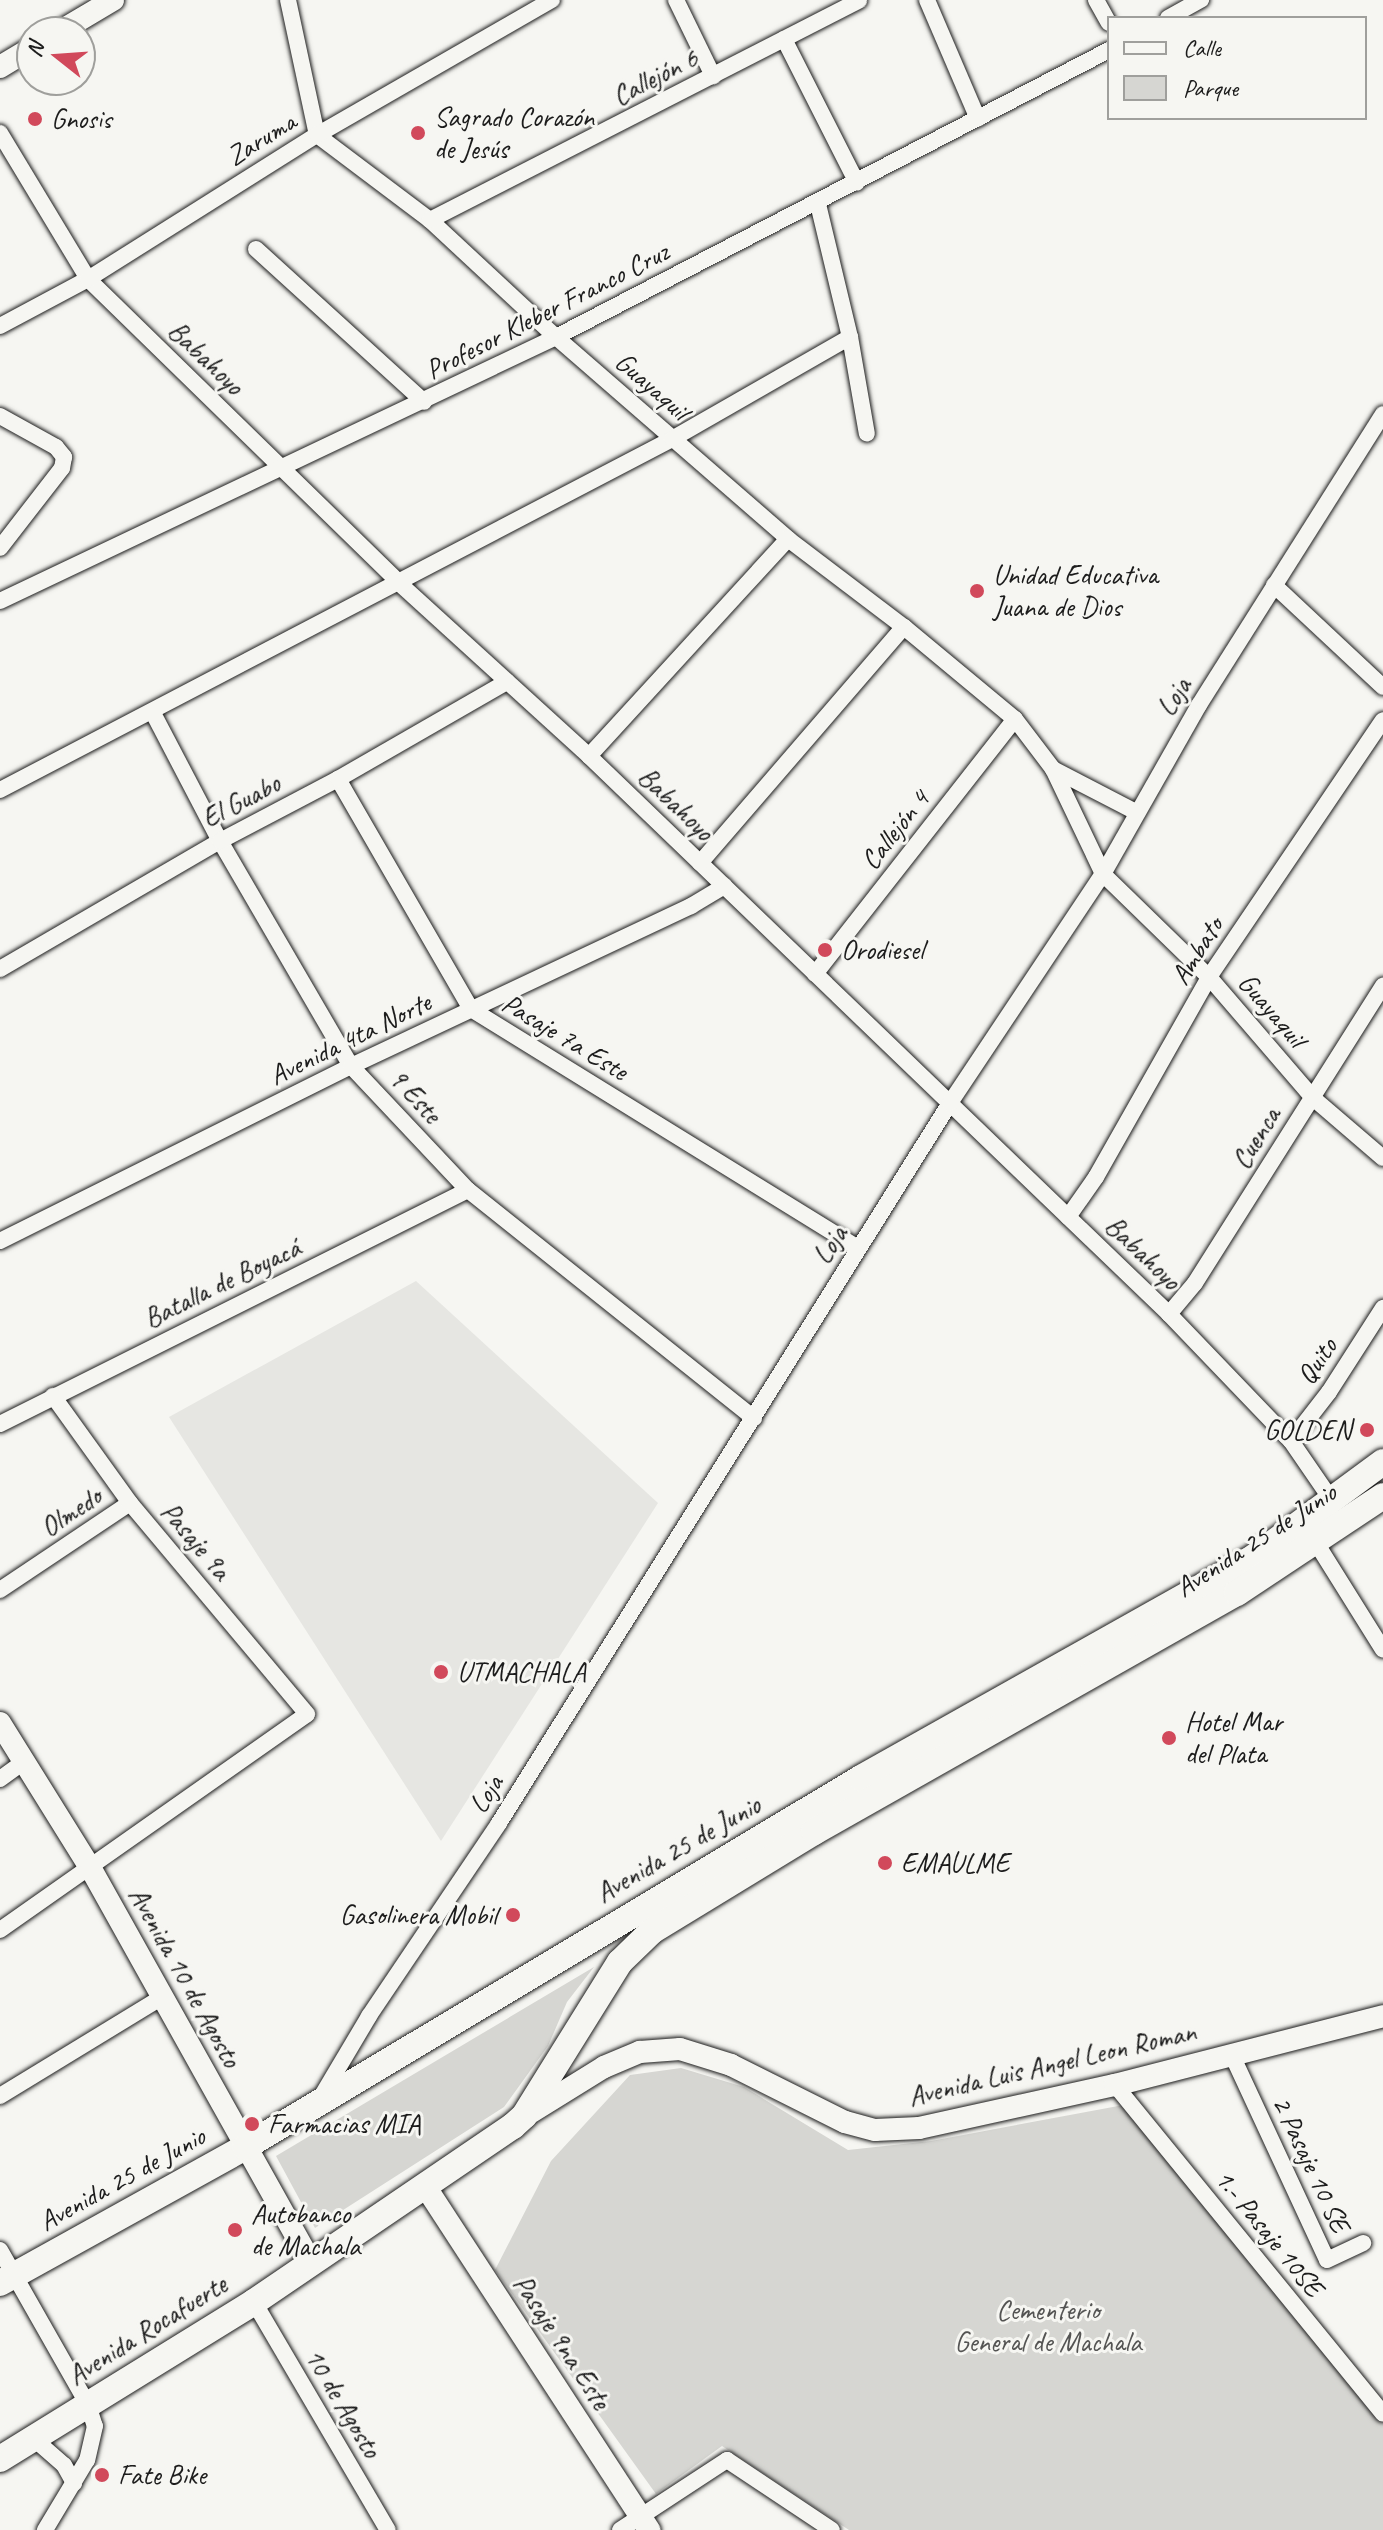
<!DOCTYPE html>
<meta charset="utf-8">
<style>
body{margin:0}
#map{position:relative;width:1383px;height:2530px;overflow:hidden;background:#f6f6f2;font-family:Caveat,sans-serif}
div>[style]{position:absolute}
[style*='--x']{left:calc(var(--x)*1px);top:calc(var(--y)*1px);width:calc(var(--w)*1px);rotate:calc(var(--a)*1deg)}
.built>*{inset:0;background:#e6e6e2}
.green>*{inset:0;background:#d6d6d2}
.roads{filter:drop-shadow(0 0 2px #1c1c1c) drop-shadow(0 0 2px #1c1c1c)}
.street>*{height:16px;margin:-8px;padding:0 8px;transform-origin:8px;border-radius:8px;background:#f6f6f2}
.secondary>*{height:22px;margin:-11px;padding:0 11px;transform-origin:11px;border-radius:11px;background:#f6f6f2}
.primary>*{height:26px;margin:-13px;padding:0 13px;transform-origin:13px;border-radius:13px;background:#f6f6f2}
.dots>*{width:22px;height:22px;translate:-50% -50%;box-sizing:border-box;border:4px solid #f6f6f2;border-radius:50%}
span{translate:-50% -50%;white-space:nowrap;text-align:center;line-height:1.15;-webkit-text-stroke:6px #f6f6f2;paint-order:stroke}
.street-label{font-size:28px;color:#1c1c1c}
.poi-label{font-size:28px;color:#1c1c1c}
.left{translate:0 -50%;text-align:left}
.right{translate:-100% -50%;text-align:right}
.park-label{font-size:28px;color:#545453}
.legend{position:absolute;left:1107px;top:16px;width:260px;height:104px;box-sizing:border-box;background:#f6f6f2;border:2px solid #9f9f9c;margin:0;padding:10px 14px;list-style:none;font-size:24px;color:#1c1c1c}
.legend li{display:flex;align-items:center;gap:16px;height:40px}
.legend b{width:40px;border:2px solid #9f9f9c}
.north{position:absolute;left:16px;top:16px;width:80px;height:80px;box-sizing:border-box;background:#f6f6f2;border:2px solid #9f9f9c;border-radius:50%;rotate:287deg;font-size:22px;font-weight:700;line-height:32px;text-align:center;color:#1c1c1c}
.north::after{content:'';display:block;margin:auto;width:28px;height:36px;background:#d1495b;clip-path:polygon(50% 0,100% 100%,50% 72%,0 100%)}
</style>
<div id="map">
<div class="built">
<i style="clip-path:polygon(416px 1281px,658px 1503px,441px 1841px,169px 1417px)"></i>
</div>
<div class="green">
<i style="clip-path:polygon(594px 1967px,567px 2002px,548px 2046px,504px 2107px,315px 2228px,276px 2156px)"></i>
<i style="clip-path:polygon(681px 2068px,744px 2087px,848px 2150px,931px 2141px,1129px 2104px,1383px 2414px,1383px 2530px,849px 2530px,722px 2446px,656px 2494px,495px 2270px,551px 2161px,630px 2075px)"></i>
</div>
<div class="roads">
<div class="street">
<i style="--x:288;--y:0;--w:138;--a:77.9"></i>
<i style="--x:317;--y:135;--w:141;--a:37"></i>
<i style="--x:430;--y:220;--w:172;--a:42.9"></i>
<i style="--x:556;--y:337;--w:308;--a:41"></i>
<i style="--x:788;--y:539;--w:146;--a:37.2"></i>
<i style="--x:904;--y:627;--w:144;--a:39.7"></i>
<i style="--x:1015;--y:719;--w:63;--a:52.8"></i>
<i style="--x:1053;--y:769;--w:93;--a:27.4"></i>
<i style="--x:676;--y:0;--w:85;--a:64"></i>
<i style="--x:927;--y:0;--w:129;--a:66.8"></i>
<i style="--x:1096;--y:0;--w:26;--a:61"></i>
<i style="--x:1168;--y:18;--w:38;--a:-29"></i>
<i style="--x:784;--y:39;--w:161;--a:63.1"></i>
<i style="--x:0;--y:133;--w:170;--a:58.9"></i>
<i style="--x:88;--y:279;--w:435;--a:44.3"></i>
<i style="--x:399;--y:583;--w:257;--a:42.3"></i>
<i style="--x:589;--y:756;--w:805;--a:43.89"></i>
<i style="--x:1169;--y:1314;--w:176;--a:46.2"></i>
<i style="--x:1291;--y:1441;--w:74;--a:55.5"></i>
<i style="--x:818;--y:204;--w:137;--a:76.5"></i>
<i style="--x:850;--y:337;--w:98;--a:80.1"></i>
<i style="--x:430;--y:220;--w:482;--a:-27.1"></i>
<i style="--x:256;--y:249;--w:227;--a:42.3"></i>
<i style="--x:0;--y:326;--w:100;--a:-28.1"></i>
<i style="--x:88;--y:279;--w:271;--a:-32.2"></i>
<i style="--x:317;--y:135;--w:271;--a:-29.9"></i>
<i style="--x:0;--y:416;--w:64;--a:29"></i>
<i style="--x:56;--y:447;--w:13;--a:51"></i>
<i style="--x:64;--y:457;--w:11;--a:100"></i>
<i style="--x:62;--y:468;--w:101;--a:127.8"></i>
<i style="--x:1274;--y:585;--w:149;--a:43.1"></i>
<i style="--x:0;--y:601;--w:615;--a:-25.4"></i>
<i style="--x:556;--y:337;--w:623;--a:-27.43"></i>
<i style="--x:153;--y:713;--w:144;--a:62.4"></i>
<i style="--x:220;--y:841;--w:260;--a:59.8"></i>
<i style="--x:351;--y:1066;--w:170;--a:46.7"></i>
<i style="--x:468;--y:1190;--w:366;--a:38.6"></i>
<i style="--x:589;--y:756;--w:294;--a:-47.5"></i>
<i style="--x:1053;--y:769;--w:116;--a:64.5"></i>
<i style="--x:1103;--y:874;--w:148;--a:44.2"></i>
<i style="--x:1209;--y:977;--w:160;--a:49.3"></i>
<i style="--x:1313;--y:1098;--w:92;--a:40.6"></i>
<i style="--x:338;--y:779;--w:266;--a:60"></i>
<i style="--x:471;--y:1009;--w:455;--a:31.7"></i>
<i style="--x:0;--y:790;--w:758;--a:-27.58"></i>
<i style="--x:672;--y:439;--w:205;--a:-29.8"></i>
<i style="--x:700;--y:863;--w:312;--a:-49.2"></i>
<i style="--x:0;--y:969;--w:255;--a:-30.2"></i>
<i style="--x:220;--y:841;--w:133;--a:-27.7"></i>
<i style="--x:338;--y:779;--w:195;--a:-29.9"></i>
<i style="--x:815;--y:974;--w:324;--a:-51.9"></i>
<i style="--x:1068;--y:1217;--w:49;--a:-55"></i>
<i style="--x:1096;--y:1177;--w:230;--a:-60.5"></i>
<i style="--x:1209;--y:977;--w:310;--a:-55.9"></i>
<i style="--x:0;--y:1241;--w:392;--a:-26.5"></i>
<i style="--x:351;--y:1066;--w:376;--a:-25.2"></i>
<i style="--x:691;--y:906;--w:39;--a:-31"></i>
<i style="--x:1169;--y:1314;--w:40;--a:-50"></i>
<i style="--x:1195;--y:1283;--w:352;--a:-57.7"></i>
<i style="--x:0;--y:1424;--w:523;--a:-26.57"></i>
<i style="--x:1291;--y:1441;--w:62;--a:-52.2"></i>
<i style="--x:1329;--y:1392;--w:100;--a:-57.3"></i>
<i style="--x:1315;--y:1541;--w:128;--a:58"></i>
<i style="--x:0;--y:1590;--w:156;--a:-33.8"></i>
<i style="--x:0;--y:1779;--w:32;--a:-36"></i>
<i style="--x:0;--y:1930;--w:375;--a:-35.1"></i>
<i style="--x:307;--y:1714;--w:275;--a:-130"></i>
<i style="--x:130;--y:1503;--w:132;--a:-125.7"></i>
<i style="--x:1231;--y:2053;--w:228;--a:65.1"></i>
<i style="--x:1327;--y:2260;--w:40;--a:-25"></i>
<i style="--x:1115;--y:2085;--w:424;--a:50.8"></i>
<i style="--x:0;--y:2096;--w:190;--a:-31.4"></i>
<i style="--x:321;--y:2097;--w:94;--a:-59.3"></i>
<i style="--x:369;--y:2016;--w:233;--a:-56"></i>
<i style="--x:499;--y:1823;--w:850;--a:-57.94"></i>
<i style="--x:950;--y:1103;--w:275;--a:-56.3"></i>
<i style="--x:1103;--y:874;--w:194;--a:-60.4"></i>
<i style="--x:1199;--y:705;--w:344;--a:-57.7"></i>
<i style="--x:0;--y:2250;--w:178;--a:60.4"></i>
<i style="--x:88;--y:2405;--w:22;--a:72"></i>
<i style="--x:95;--y:2426;--w:35;--a:103"></i>
<i style="--x:87;--y:2460;--w:82;--a:121"></i>
<i style="--x:254;--y:2302;--w:264;--a:59.6"></i>
<i style="--x:33;--y:2438;--w:41;--a:41.1"></i>
<i style="--x:64;--y:2465;--w:21;--a:61"></i>
<i style="--x:620;--y:2530;--w:128;--a:-33.2"></i>
<i style="--x:727;--y:2460;--w:126;--a:33.7"></i>
</div>
<div class="secondary">
<i style="--x:59;--y:32;--w:63;--a:-30.7"></i>
<i style="--x:0;--y:67;--w:37;--a:-31"></i>
<i style="--x:0;--y:1723;--w:172;--a:58.1"></i>
<i style="--x:91;--y:1869;--w:451;--a:60.8"></i>
<i style="--x:525;--y:2116;--w:93;--a:-31.8"></i>
<i style="--x:604;--y:2067;--w:39;--a:-23"></i>
<i style="--x:640;--y:2052;--w:40;--a:-4.3"></i>
<i style="--x:680;--y:2049;--w:53;--a:17.4"></i>
<i style="--x:731;--y:2065;--w:127;--a:26.6"></i>
<i style="--x:845;--y:2122;--w:31;--a:15"></i>
<i style="--x:875;--y:2130;--w:44;--a:-2.6"></i>
<i style="--x:919;--y:2128;--w:201;--a:-12.4"></i>
<i style="--x:1115;--y:2085;--w:277;--a:-14.4"></i>
<i style="--x:425;--y:2186;--w:411;--a:56.9"></i>
</div>
<div class="primary">
<i style="--x:0;--y:2283;--w:280;--a:-29"></i>
<i style="--x:245;--y:2147;--w:718;--a:-30.92"></i>
<i style="--x:861;--y:1778;--w:446;--a:-29.3"></i>
<i style="--x:1250;--y:1560;--w:165;--a:-36.4"></i>
<i style="--x:0;--y:2459;--w:299;--a:-31.7"></i>
<i style="--x:254;--y:2302;--w:313;--a:-34.2"></i>
<i style="--x:513;--y:2126;--w:15;--a:-42"></i>
<i style="--x:524;--y:2116;--w:181;--a:-58.1"></i>
<i style="--x:620;--y:1962;--w:45;--a:-44.1"></i>
<i style="--x:652;--y:1931;--w:190;--a:-31.4"></i>
<i style="--x:814;--y:1832;--w:486;--a:-29.5"></i>
<i style="--x:1237;--y:1593;--w:175;--a:-33.6"></i>
</div>
</div>
<div class="dots">
<i style="left:35px;top:119px;background:#d1495b"></i>
<i style="left:418px;top:133px;background:#d1495b"></i>
<i style="left:977px;top:591px;background:#d1495b"></i>
<i style="left:825px;top:950px;background:#d1495b"></i>
<i style="left:1367px;top:1430px;background:#d1495b"></i>
<i style="left:441px;top:1672px;background:#d1495b"></i>
<i style="left:1169px;top:1738px;background:#d1495b"></i>
<i style="left:885px;top:1863px;background:#d1495b"></i>
<i style="left:513px;top:1915px;background:#d1495b"></i>
<i style="left:252px;top:2124px;background:#d1495b"></i>
<i style="left:235px;top:2230px;background:#d1495b"></i>
<i style="left:102px;top:2475px;background:#d1495b"></i>
</div>
<div class="street-label">
<span style="left:655px;top:77px;rotate:-27deg">Callejón 6</span>
<span style="left:261px;top:139px;rotate:-32deg">Zaruma</span>
<span style="left:547px;top:311px;rotate:-27deg">Profesor Kleber Franco Cruz</span>
<span style="left:206px;top:358px;rotate:44deg">Babahoyo</span>
<span style="left:652px;top:386px;rotate:41deg">Guayaquil</span>
<span style="left:1174px;top:697px;rotate:-59deg">Loja</span>
<span style="left:241px;top:801px;rotate:-28deg">El Guabo</span>
<span style="left:676px;top:804px;rotate:44deg">Babahoyo</span>
<span style="left:895px;top:830px;rotate:-52deg">Callejón 4</span>
<span style="left:1197px;top:951px;rotate:-58deg">Ambato</span>
<span style="left:1272px;top:1010px;rotate:49deg">Guayaquil</span>
<span style="left:565px;top:1037px;rotate:31deg">Pasaje 7a Este</span>
<span style="left:350px;top:1039px;rotate:-26deg">Avenida 4ta Norte</span>
<span style="left:415px;top:1096px;rotate:47deg">9 Este</span>
<span style="left:1256px;top:1138px;rotate:-58deg">Cuenca</span>
<span style="left:830px;top:1245px;rotate:-58deg">Loja</span>
<span style="left:1143px;top:1253px;rotate:44deg">Babahoyo</span>
<span style="left:222px;top:1283px;rotate:-26deg">Batalla de Boyacá</span>
<span style="left:1317px;top:1361px;rotate:-56deg">Quito</span>
<span style="left:71px;top:1512px;rotate:-34deg">Olmedo</span>
<span style="left:1256px;top:1540px;rotate:-33deg">Avenida 25 de Junio</span>
<span style="left:196px;top:1541px;rotate:50deg">Pasaje 9a</span>
<span style="left:486px;top:1794px;rotate:-57deg">Loja</span>
<span style="left:678px;top:1849px;rotate:-30deg">Avenida 25 de Junio</span>
<span style="left:185px;top:1977px;rotate:61deg">Avenida 10 de Agosto</span>
<span style="left:1052px;top:2064px;rotate:-13deg">Avenida Luis Angel Leon Roman</span>
<span style="left:1311px;top:2164px;rotate:65deg">2 Pasaje 10 SE</span>
<span style="left:122px;top:2179px;rotate:-29deg">Avenida 25 de Junio</span>
<span style="left:1269px;top:2233px;rotate:51deg">1.- Pasaje 10SE</span>
<span style="left:147px;top:2330px;rotate:-32deg">Avenida Rocafuerte</span>
<span style="left:562px;top:2342px;rotate:57deg">Pasaje 9na Este</span>
<span style="left:343px;top:2403px;rotate:59deg">10 de Agosto</span>
</div>
<div class="poi-label">
<span class="left" style="left:434px;top:133px">Sagrado Corazón<br>de Jesús</span>
<span class="left" style="left:51px;top:119px">Gnosis</span>
<span class="left" style="left:993px;top:591px">Unidad Educativa<br>Juana de Dios</span>
<span class="left" style="left:841px;top:950px">Orodiesel</span>
<span class="right" style="left:1351px;top:1430px">GOLDEN</span>
<span class="left" style="left:457px;top:1672px">UTMACHALA</span>
<span class="left" style="left:1185px;top:1738px">Hotel Mar<br>del Plata</span>
<span class="left" style="left:901px;top:1863px">EMAULME</span>
<span class="right" style="left:497px;top:1915px">Gasolinera Mobil</span>
<span class="left" style="left:268px;top:2124px">Farmacias MIA</span>
<span class="left" style="left:251px;top:2230px">Autobanco<br>de Machala</span>
<span class="left" style="left:118px;top:2475px">Fate Bike</span>
</div>
<div class="park-label">
<span style="left:1048px;top:2326px">Cementerio<br>General de Machala</span>
</div>
<ul class="legend">
<li><b style="height:10px;background:#f6f6f2"></b>Calle</li>
<li><b style="height:22px;background:#d6d6d2"></b>Parque</li>
</ul>
<div class="north">N</div>
</div>
